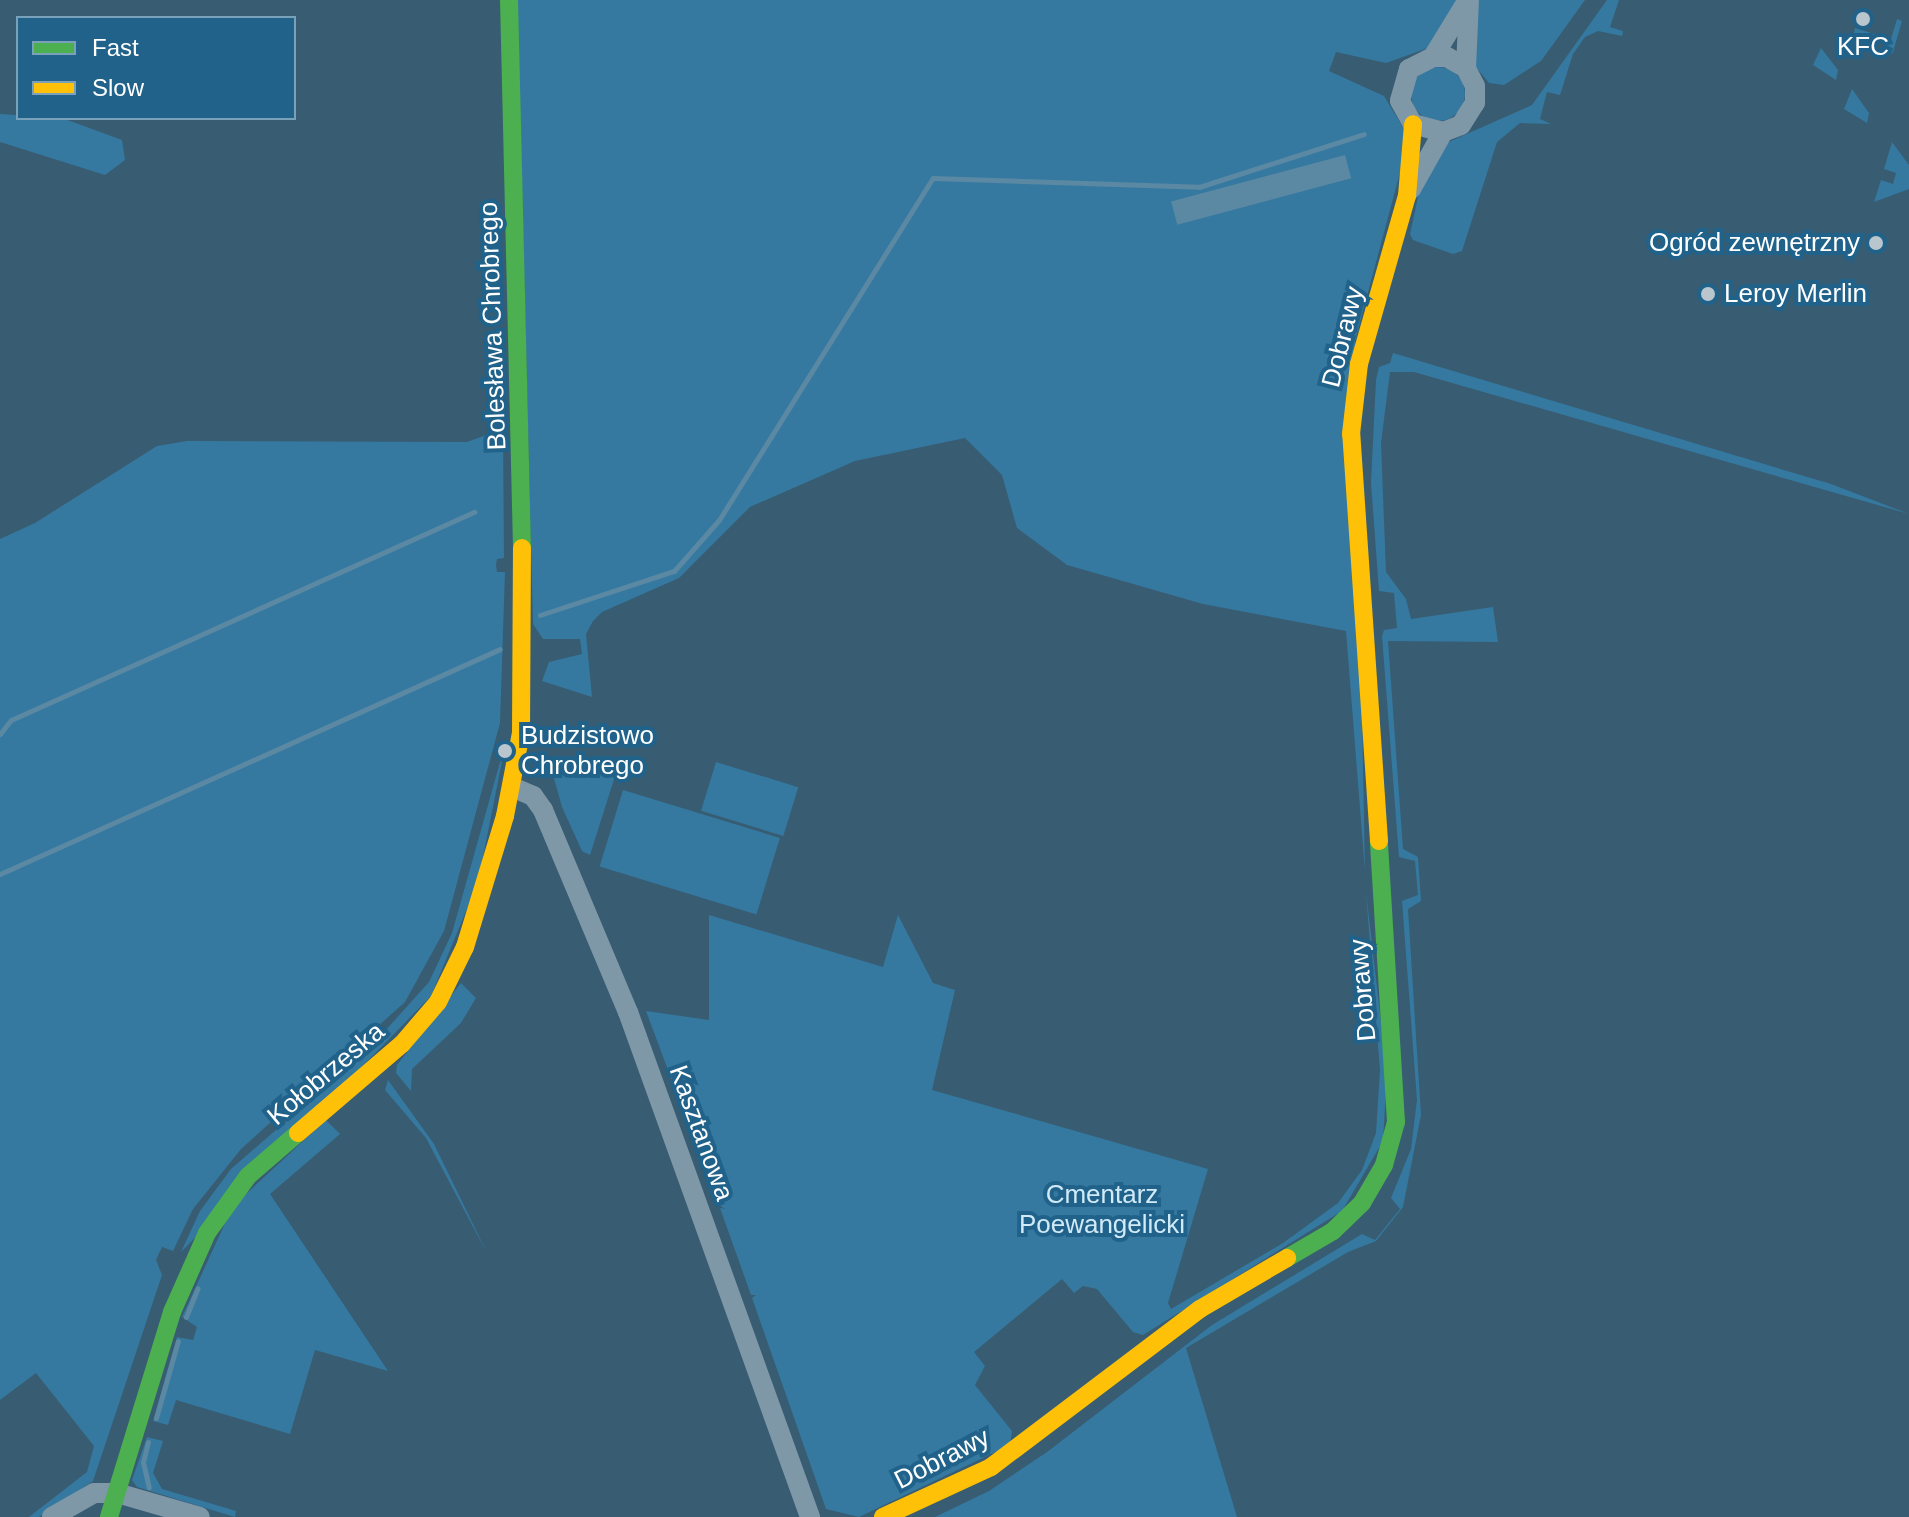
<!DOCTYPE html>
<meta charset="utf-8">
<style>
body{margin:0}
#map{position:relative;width:1909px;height:1517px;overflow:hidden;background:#385c72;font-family:Arial,sans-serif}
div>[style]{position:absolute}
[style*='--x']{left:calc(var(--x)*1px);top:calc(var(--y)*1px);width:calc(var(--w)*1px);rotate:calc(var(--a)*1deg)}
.green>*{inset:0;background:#3579a0;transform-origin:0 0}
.round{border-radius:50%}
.water>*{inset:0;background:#5b88a2;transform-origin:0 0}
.stream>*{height:5px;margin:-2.5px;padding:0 2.5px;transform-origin:2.5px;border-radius:2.5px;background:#5b88a2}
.street>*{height:20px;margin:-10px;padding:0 10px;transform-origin:10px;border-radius:10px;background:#7f98a7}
.fast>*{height:18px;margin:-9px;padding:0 9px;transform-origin:9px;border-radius:9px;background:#4caf50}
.slow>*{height:18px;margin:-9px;padding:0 9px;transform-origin:9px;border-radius:9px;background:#ffc107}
.dots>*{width:22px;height:22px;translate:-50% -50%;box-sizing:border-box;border:4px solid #20628a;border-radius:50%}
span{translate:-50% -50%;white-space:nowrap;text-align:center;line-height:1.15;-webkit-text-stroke:8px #20628a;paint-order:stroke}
.poi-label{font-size:26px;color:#fff}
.right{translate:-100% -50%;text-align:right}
.left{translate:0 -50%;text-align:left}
.street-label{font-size:26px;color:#fff}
.park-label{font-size:26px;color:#d0eaf8}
.legend{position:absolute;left:16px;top:16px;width:280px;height:104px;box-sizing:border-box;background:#20628a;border:2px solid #79a1b9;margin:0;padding:10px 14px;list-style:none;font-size:24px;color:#fff}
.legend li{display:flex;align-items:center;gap:16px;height:40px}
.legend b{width:40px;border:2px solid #79a1b9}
</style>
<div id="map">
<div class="green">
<i style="clip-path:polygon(517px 0,1457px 0,1428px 48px,1386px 63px,1336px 52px,1329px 71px,1384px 96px,1404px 129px,1406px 150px,1355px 341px,1365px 871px,1346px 631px,1203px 604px,1067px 565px,1017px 528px,1002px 475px,965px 438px,855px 461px,750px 507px,679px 578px,602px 612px,593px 621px,586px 634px,592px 697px,542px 681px,549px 662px,582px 654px,580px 639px,543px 639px,533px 624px)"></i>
<i style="clip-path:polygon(1479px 0,1585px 0,1541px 61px,1504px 85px,1489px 83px,1475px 66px,1471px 41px)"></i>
<i style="clip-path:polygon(1607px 0,1619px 0,1610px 27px,1623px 31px,1622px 36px,1598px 31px,1585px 37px,1573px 54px,1560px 95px,1547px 92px,1540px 119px,1551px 124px,1520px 123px,1497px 142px,1462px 251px,1453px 254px,1413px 240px,1410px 234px,1420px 188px,1444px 144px,1532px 105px)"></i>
<i style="clip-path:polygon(1897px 19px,1902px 21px,1893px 52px,1885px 58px,1886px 43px,1854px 33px,1855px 28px,1891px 39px)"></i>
<i style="clip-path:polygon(1821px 48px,1838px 70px,1836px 80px,1813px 65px)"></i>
<i class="round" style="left:1411px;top:67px;width:54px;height:54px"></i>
<i style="clip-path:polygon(1852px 89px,1869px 113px,1867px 123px,1844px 109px)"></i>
<i style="clip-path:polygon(0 114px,62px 118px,122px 140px,125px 160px,105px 175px,0 142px)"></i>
<i style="clip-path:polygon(1892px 142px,1909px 165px,1909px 189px,1874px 202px,1881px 180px,1893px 184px,1896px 173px,1884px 169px)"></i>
<i style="clip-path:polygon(1393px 353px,1831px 484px,1909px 514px,1414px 372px,1390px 372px,1381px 443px,1386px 572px,1406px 599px,1411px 619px,1493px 607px,1498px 642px,1388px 641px,1403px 849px,1418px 857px,1421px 901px,1408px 909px,1421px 1115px,1403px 1207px,1376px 1241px,1348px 1252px,1186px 1348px,1237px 1517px,935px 1517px,989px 1491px,1047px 1452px,1212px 1325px,1362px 1234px,1375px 1240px,1400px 1209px,1391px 1198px,1411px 1149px,1417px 1100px,1402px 901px,1418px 895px,1415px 861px,1399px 857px,1382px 636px,1384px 630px,1397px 628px,1396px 617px,1394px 593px,1379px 591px,1371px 483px,1376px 380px,1379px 367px,1390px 363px)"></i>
<i style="clip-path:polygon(503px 429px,504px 558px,497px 559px,496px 565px,497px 572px,505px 572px,500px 723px,444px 931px,405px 1002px,241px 1149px,193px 1209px,173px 1251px,162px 1247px,156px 1260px,162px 1275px,93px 1481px,39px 1517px,29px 1517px,87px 1472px,94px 1446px,36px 1373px,0 1400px,0 539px,35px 523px,157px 446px,187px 441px,467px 442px)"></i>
<i style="clip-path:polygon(506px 741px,478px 882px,431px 996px,181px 1252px,200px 1211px,231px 1169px,366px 1052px,429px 982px,452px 933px)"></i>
<i style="clip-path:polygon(575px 761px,616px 773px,590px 855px,582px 851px,562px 807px,550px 764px)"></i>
<i style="left:716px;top:762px;width:86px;height:51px;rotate:17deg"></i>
<i style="left:623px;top:790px;width:164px;height:80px;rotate:17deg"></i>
<i style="clip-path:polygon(1366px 892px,1387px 1074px,1383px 1141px,1342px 1211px,1143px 1335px,1133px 1332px,1097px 1289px,1083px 1286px,1074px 1293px,1062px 1279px,974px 1352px,985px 1366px,975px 1385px,1012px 1431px,1010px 1445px,859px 1517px,826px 1509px,752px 1298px,756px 1295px,751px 1295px,720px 1208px,725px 1209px,718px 1204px,646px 1011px,709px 1020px,709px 915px,883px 967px,898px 915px,933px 983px,955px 990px,932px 1090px,1208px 1169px,1168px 1303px,1171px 1309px,1283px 1243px,1338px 1203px,1362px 1170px,1376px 1133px,1380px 1070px)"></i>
<i style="clip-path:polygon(461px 983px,476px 998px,461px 1023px,412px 1069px,411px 1091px,396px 1073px,397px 1065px)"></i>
<i style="clip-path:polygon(388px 1080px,434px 1144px,488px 1255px,426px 1138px,385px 1090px)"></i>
<i style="clip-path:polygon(326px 1120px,340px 1134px,270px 1194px,388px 1371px,315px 1350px,290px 1434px,176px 1400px,168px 1425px,153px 1421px,177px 1337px,193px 1340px,197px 1327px,182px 1317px,233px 1206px)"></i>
<i style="clip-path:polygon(147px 1437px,163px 1441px,153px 1473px,162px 1489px,236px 1511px,235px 1517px,137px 1487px,132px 1480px)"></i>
</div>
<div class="water">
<i style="left:1345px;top:155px;width:24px;height:180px;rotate:75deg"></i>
</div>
<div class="stream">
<i style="--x:540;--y:615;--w:141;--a:-18.2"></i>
<i style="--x:674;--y:571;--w:68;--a:-48.6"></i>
<i style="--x:719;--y:520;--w:403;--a:-58"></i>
<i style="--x:933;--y:178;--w:266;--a:1.9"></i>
<i style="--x:1199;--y:187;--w:173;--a:-17.8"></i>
<i style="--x:0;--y:734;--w:18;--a:-52"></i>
<i style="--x:11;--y:720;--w:508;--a:-24.19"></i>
<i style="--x:0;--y:874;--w:548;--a:-24.23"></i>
<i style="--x:186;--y:1317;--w:31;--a:-68"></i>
<i style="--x:156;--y:1418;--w:80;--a:-74.1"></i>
<i style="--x:148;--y:1442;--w:21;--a:104"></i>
<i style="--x:143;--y:1462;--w:26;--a:77"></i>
</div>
<div class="street">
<i style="--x:1433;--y:57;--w:63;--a:-58.6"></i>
<i style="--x:1466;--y:68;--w:68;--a:-87.5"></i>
<i style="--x:1411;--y:189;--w:65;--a:-60.7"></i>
<i style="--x:1443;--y:132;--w:19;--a:-21"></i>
<i style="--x:1461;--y:125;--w:26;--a:-58"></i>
<i style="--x:1475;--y:103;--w:17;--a:-90"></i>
<i style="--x:1475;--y:86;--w:20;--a:-117"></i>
<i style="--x:1466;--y:68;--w:22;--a:-150"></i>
<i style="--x:1447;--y:57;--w:14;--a:180"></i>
<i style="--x:1433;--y:57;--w:27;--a:153"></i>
<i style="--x:1409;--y:69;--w:33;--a:106"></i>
<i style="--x:1400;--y:101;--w:26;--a:61"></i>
<i style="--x:1413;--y:124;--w:31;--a:15"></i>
<i style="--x:512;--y:787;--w:23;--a:23"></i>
<i style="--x:533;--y:796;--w:17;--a:54"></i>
<i style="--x:543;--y:810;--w:219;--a:67.2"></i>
<i style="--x:628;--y:1012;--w:537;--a:70.18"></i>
<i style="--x:52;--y:1517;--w:48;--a:-29.7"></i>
<i style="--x:94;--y:1493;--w:23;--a:0"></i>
<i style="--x:117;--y:1493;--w:86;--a:16.1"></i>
</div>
<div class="fast">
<i style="--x:509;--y:0;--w:548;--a:88.64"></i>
<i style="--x:1287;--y:1258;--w:53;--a:-30.4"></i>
<i style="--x:1333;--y:1231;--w:40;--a:-44"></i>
<i style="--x:1362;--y:1203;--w:44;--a:-59.9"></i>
<i style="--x:1384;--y:1165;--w:45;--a:-74.4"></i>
<i style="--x:1396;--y:1122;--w:282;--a:-93.5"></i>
<i style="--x:109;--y:1517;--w:214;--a:-72.9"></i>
<i style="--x:172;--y:1312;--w:86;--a:-66.1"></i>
<i style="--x:207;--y:1233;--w:70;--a:-54.3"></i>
<i style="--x:248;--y:1176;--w:66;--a:-40.7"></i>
</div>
<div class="slow">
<i style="--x:1379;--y:841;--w:408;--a:-93.9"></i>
<i style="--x:1351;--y:434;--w:70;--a:-83.5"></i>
<i style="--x:1359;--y:364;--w:175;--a:-74.1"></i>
<i style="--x:1407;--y:196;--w:72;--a:-85.2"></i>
<i style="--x:298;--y:1133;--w:137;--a:-40.6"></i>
<i style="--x:402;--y:1044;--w:55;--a:-49.4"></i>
<i style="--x:438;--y:1002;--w:61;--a:-63.9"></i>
<i style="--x:465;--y:947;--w:137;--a:-73"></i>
<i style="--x:505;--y:816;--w:85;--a:-79.1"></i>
<i style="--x:521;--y:733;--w:185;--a:-89.7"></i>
<i style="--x:883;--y:1517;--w:119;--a:-24.8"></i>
<i style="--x:991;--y:1467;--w:262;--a:-37.1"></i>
<i style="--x:1200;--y:1309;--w:101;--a:-30.4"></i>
</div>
<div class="dots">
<i style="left:1863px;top:19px;background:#b9c6ce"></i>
<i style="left:1876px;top:243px;background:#b9c6ce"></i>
<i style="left:1708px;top:294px;background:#b9c6ce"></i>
<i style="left:505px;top:751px;background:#b9c6ce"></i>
</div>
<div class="poi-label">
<span style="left:1863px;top:47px">KFC</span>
<span class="right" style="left:1860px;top:243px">Ogród zewnętrzny</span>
<span class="left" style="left:1724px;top:294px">Leroy Merlin</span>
<span class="left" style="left:521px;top:751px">Budzistowo<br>Chrobrego</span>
</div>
<div class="street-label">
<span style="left:493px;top:326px;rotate:-92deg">Bolesława Chrobrego</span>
<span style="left:1343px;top:337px;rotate:-76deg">Dobrawy</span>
<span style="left:1363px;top:990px;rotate:-95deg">Dobrawy</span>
<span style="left:326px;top:1074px;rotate:-40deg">Kołobrzeska</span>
<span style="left:701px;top:1133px;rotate:70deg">Kasztanowa</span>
<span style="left:942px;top:1459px;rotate:-27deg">Dobrawy</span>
</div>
<div class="park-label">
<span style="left:1102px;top:1210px">Cmentarz<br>Poewangelicki</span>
</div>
<ul class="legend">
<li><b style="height:10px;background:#4caf50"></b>Fast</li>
<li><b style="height:10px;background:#ffc107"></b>Slow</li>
</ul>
</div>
